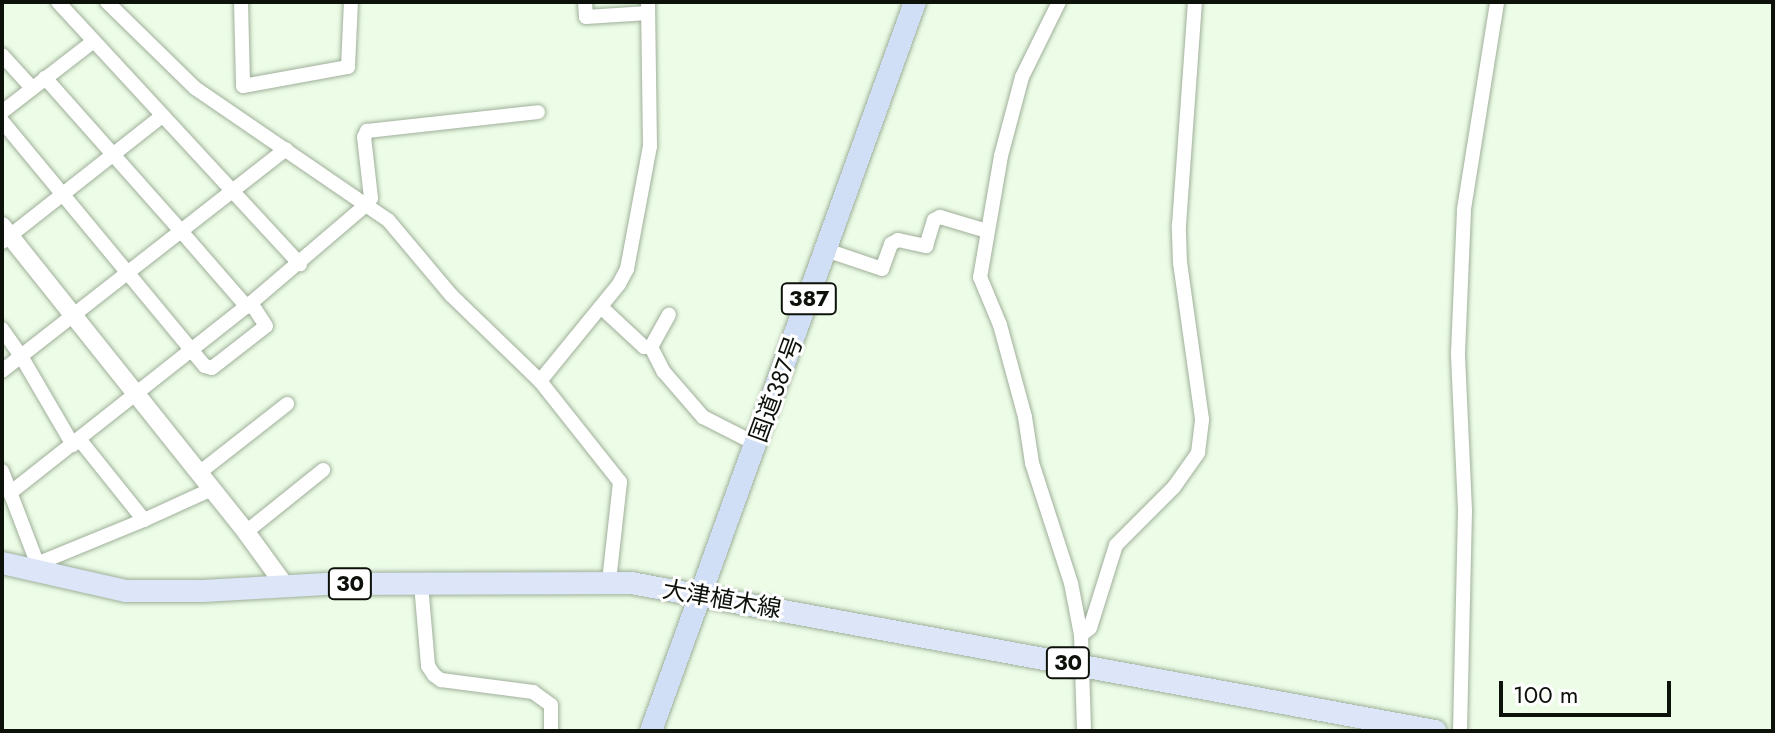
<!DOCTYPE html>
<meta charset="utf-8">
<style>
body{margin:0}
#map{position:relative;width:1775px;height:733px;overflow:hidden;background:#ecfce6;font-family:Jost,"Noto Sans JP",sans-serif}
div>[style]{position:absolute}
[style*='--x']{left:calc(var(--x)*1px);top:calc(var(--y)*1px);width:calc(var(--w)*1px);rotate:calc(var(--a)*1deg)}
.roads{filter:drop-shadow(0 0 2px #9faf9a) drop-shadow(0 0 2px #9faf9a)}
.minor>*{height:14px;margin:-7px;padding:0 7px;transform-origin:7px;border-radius:7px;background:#fff}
.tertiary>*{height:18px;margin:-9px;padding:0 9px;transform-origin:9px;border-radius:9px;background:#fff}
.primary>*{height:22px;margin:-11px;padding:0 11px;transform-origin:11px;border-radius:11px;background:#dce6f8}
.trunk>*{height:22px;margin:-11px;padding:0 11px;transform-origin:11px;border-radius:11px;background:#d0def6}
span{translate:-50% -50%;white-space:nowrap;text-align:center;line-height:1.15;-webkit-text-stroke:6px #fff;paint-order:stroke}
.shield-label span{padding:2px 6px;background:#fff;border:2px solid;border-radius:6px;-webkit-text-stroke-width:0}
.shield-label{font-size:22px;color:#0c110a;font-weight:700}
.street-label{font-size:24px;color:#0c110a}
.frame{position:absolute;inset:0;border:4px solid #0c110a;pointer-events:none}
.scale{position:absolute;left:1499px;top:681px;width:172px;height:36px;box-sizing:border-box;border:4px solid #0c110a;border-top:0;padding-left:10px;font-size:24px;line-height:28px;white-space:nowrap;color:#0c110a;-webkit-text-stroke:6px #fff;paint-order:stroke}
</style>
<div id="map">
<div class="roads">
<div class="minor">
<i style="--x:58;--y:2;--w:357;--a:47.3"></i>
<i style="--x:107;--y:2;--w:123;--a:44.3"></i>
<i style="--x:195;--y:88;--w:235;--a:34.4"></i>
<i style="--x:389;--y:221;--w:97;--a:50"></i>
<i style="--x:451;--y:295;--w:124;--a:44"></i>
<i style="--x:540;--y:381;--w:129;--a:51.6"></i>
<i style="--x:620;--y:482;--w:101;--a:96.3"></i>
<i style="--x:241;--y:2;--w:84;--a:88.6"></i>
<i style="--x:243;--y:86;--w:107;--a:-10.3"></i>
<i style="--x:348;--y:67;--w:65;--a:-87.4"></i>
<i style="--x:585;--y:2;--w:15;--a:86"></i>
<i style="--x:586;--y:17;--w:62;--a:-3.7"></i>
<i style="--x:1059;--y:2;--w:84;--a:116.3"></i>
<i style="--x:1022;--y:77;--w:82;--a:104.9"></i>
<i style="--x:1001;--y:156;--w:123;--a:99.8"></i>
<i style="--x:980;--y:277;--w:52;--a:67.4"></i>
<i style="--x:1000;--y:325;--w:95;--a:74.8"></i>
<i style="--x:1025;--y:417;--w:47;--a:81.3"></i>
<i style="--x:1032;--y:463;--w:126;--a:72"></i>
<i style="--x:1071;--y:583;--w:53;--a:79.1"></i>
<i style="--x:1081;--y:635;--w:96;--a:88.2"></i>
<i style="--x:2;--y:55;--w:45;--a:47.7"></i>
<i style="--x:2;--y:112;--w:116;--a:-37.7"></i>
<i style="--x:2;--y:121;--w:318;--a:50.4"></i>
<i style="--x:205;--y:366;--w:7;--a:16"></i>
<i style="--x:212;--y:368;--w:68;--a:-37.9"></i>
<i style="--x:266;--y:326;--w:27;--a:-123"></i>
<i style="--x:2;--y:242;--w:202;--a:-38.2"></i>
<i style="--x:826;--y:250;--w:59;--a:18.7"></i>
<i style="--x:882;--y:269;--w:27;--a:-70"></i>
<i style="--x:891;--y:244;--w:8;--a:-30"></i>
<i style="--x:898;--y:240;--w:29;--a:12"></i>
<i style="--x:926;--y:246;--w:27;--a:-73"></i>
<i style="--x:934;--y:220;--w:7;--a:-27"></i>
<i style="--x:940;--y:217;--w:49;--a:16.6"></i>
<i style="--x:247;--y:307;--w:101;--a:-131"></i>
<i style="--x:181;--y:231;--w:133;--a:-38"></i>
<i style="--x:601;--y:307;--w:59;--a:42.9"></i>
<i style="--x:644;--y:347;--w:7;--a:0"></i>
<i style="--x:651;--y:347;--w:28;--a:63"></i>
<i style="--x:664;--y:372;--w:60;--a:49.1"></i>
<i style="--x:703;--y:417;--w:59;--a:27"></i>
<i style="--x:2;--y:329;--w:33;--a:55"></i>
<i style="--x:21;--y:356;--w:203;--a:-38"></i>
<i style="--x:181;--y:231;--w:205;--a:-131.6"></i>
<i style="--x:651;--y:347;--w:37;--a:-61"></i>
<i style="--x:2;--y:371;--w:24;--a:-38"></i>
<i style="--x:21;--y:356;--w:103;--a:59.7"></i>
<i style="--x:540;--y:381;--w:125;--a:-50.8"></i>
<i style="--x:619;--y:284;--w:17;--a:-62"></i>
<i style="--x:627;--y:269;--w:125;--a:-79.4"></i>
<i style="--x:650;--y:146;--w:144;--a:-90.8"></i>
<i style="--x:2;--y:471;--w:109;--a:69.1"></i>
<i style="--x:199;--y:473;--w:112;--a:-38.1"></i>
<i style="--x:10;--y:493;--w:307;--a:-38.3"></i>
<i style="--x:251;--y:303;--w:154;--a:-40.5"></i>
<i style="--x:368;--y:203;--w:6;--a:-59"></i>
<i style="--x:371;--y:198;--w:61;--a:-96.5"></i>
<i style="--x:364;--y:137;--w:7;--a:-63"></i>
<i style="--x:367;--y:131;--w:172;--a:-6.3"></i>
<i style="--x:144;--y:520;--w:75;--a:-24.5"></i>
<i style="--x:246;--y:532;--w:99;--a:-38.8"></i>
<i style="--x:39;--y:563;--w:113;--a:-22.3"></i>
<i style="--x:144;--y:520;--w:102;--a:-128.7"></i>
<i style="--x:421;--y:584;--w:82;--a:85.1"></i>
<i style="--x:428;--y:666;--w:11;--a:56"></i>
<i style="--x:434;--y:675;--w:9;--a:36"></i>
<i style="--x:441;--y:680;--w:93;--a:7.4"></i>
<i style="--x:533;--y:692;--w:22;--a:36"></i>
<i style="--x:551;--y:705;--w:26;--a:90"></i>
<i style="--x:1081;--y:635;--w:11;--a:-38"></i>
<i style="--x:1090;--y:628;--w:87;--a:-72.6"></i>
<i style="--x:1116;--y:545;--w:82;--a:-45"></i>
<i style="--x:1174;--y:487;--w:42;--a:-54.8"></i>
<i style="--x:1198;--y:453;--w:34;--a:-83"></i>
<i style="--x:1202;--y:419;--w:158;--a:-98"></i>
<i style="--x:1180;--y:263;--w:38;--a:-92"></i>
<i style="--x:1179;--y:225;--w:224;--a:-85.9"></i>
<i style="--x:1460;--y:731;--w:221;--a:-88.7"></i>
<i style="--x:1465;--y:510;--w:157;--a:-92.6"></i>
<i style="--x:1458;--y:353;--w:144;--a:-87.6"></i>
<i style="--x:1464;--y:209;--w:210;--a:-80.9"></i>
</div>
<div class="tertiary">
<i style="--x:2;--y:226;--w:391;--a:51.4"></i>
<i style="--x:246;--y:532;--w:68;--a:54"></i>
</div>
<div class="primary">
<i style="--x:2;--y:563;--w:127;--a:12.7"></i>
<i style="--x:126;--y:591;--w:77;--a:0"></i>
<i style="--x:203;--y:591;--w:123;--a:-3.3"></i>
<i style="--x:326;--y:584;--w:305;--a:-0.2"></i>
<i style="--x:631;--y:583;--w:818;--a:10.43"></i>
</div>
<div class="trunk">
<i style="--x:651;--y:731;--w:775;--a:-70.09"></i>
</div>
</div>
<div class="shield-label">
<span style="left:809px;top:299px">387</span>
<span style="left:350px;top:584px">30</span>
<span style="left:1068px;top:663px">30</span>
</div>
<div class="street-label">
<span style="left:776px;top:389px;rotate:-70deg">国道387号</span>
<span style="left:722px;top:599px;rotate:10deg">大津植木線</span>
</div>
<div class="frame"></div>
<div class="scale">100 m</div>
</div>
